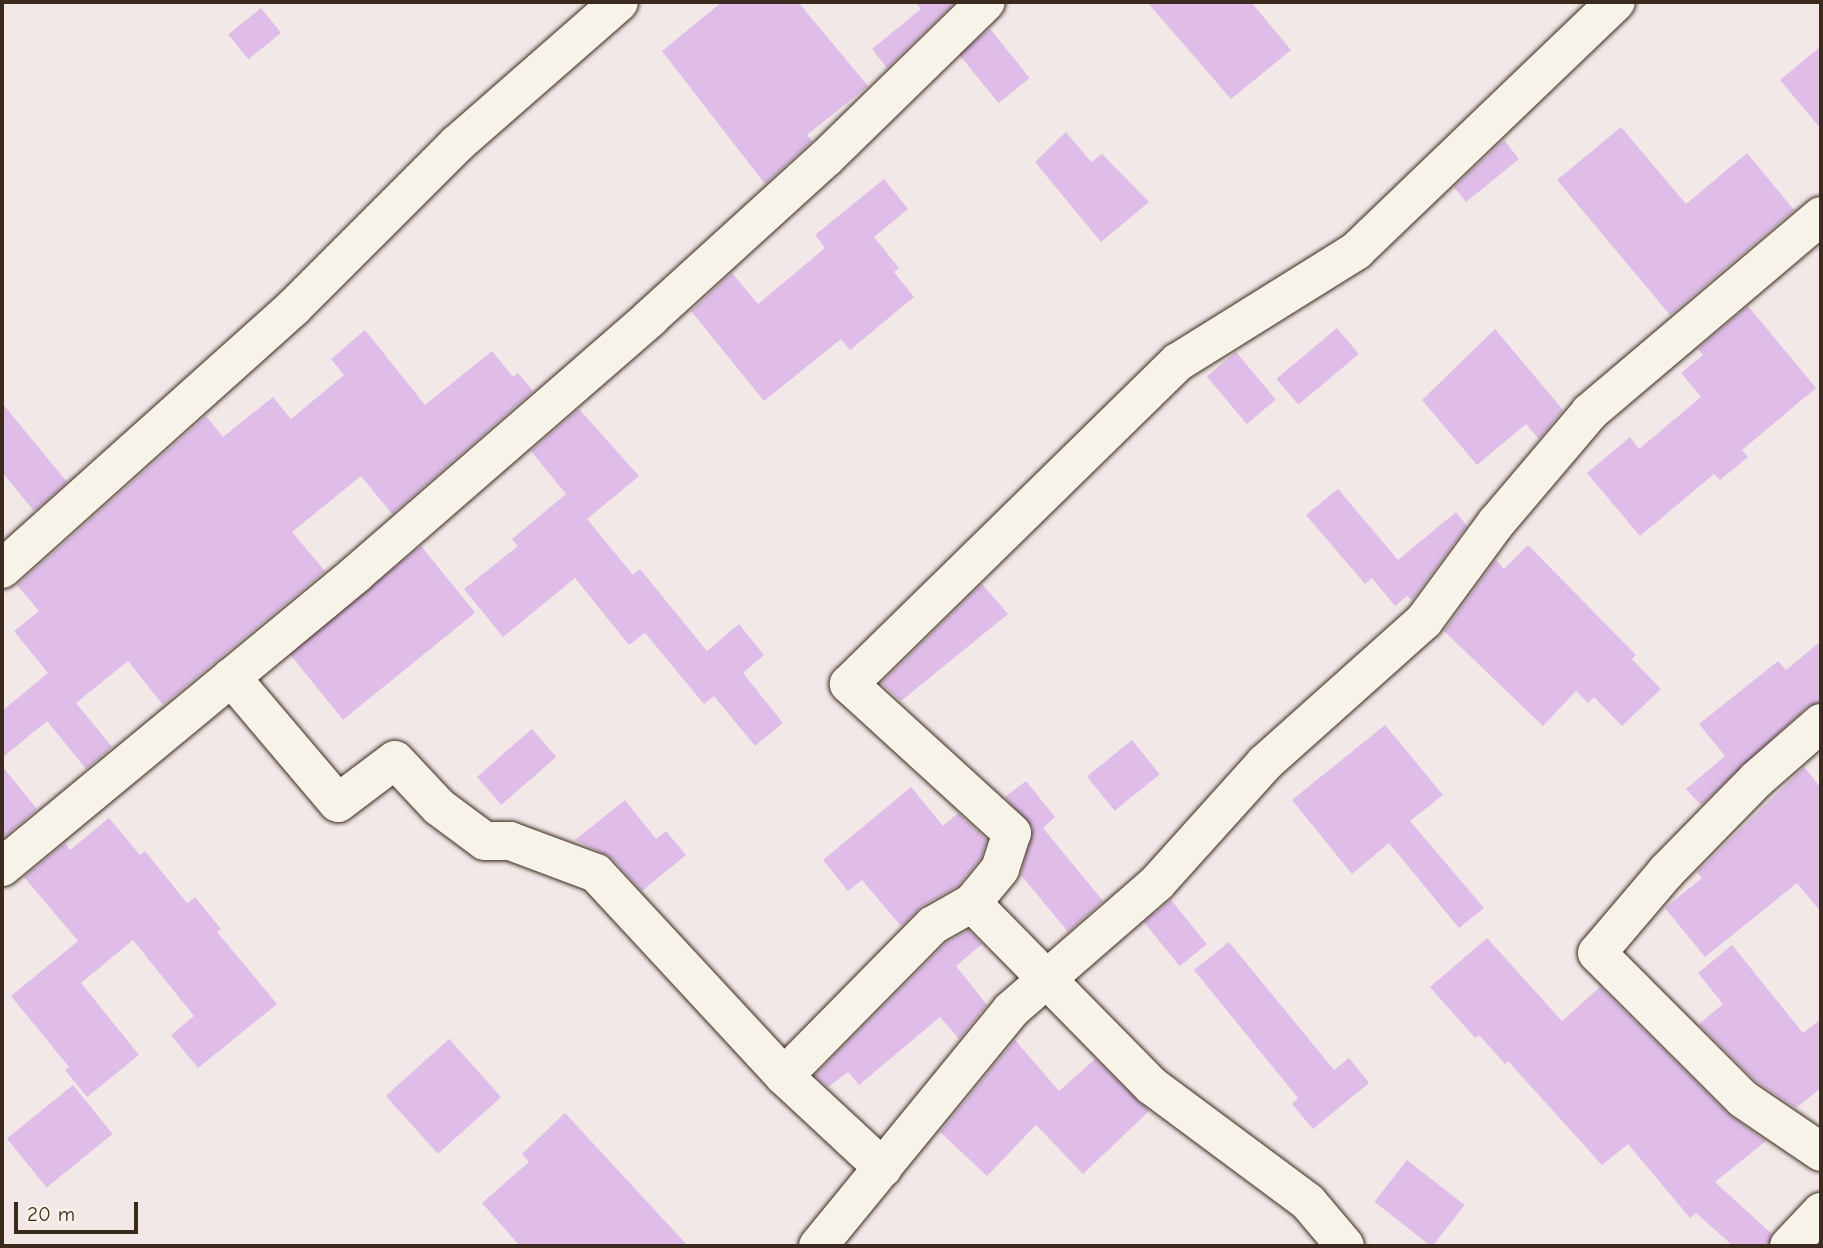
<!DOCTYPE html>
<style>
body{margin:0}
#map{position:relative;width:1823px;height:1248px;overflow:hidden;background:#f2e8e8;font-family:"Comic Neue",sans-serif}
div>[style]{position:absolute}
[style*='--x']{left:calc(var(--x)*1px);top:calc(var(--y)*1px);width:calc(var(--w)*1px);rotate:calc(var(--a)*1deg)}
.building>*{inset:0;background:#dfbde8;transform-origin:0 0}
.roads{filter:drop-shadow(0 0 2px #3b2a1e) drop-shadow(0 0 2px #3b2a1e)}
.minor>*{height:38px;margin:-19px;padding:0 19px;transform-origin:19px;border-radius:19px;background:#f7f3e8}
span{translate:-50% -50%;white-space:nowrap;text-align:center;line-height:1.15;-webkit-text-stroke:5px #f7f3e8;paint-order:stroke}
.frame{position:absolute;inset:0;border:4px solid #3b2a1e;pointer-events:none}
.scale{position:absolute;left:14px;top:1202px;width:124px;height:32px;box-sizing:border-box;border:4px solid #3b2a1e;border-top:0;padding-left:9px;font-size:21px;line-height:24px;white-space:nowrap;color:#3b2a1e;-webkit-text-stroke:5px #f7f3e8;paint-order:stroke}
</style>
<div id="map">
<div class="building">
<i style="clip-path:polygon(722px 2px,798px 2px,868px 86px,807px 135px,812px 141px,765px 184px,662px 51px)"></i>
<i style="clip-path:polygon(915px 2px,955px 2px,887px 68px,872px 49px,921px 9px)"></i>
<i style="clip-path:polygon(1147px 2px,1251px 2px,1291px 50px,1231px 99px)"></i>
<i style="left:261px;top:8px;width:32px;height:42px;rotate:51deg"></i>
<i style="left:990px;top:29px;width:63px;height:40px;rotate:51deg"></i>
<i style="clip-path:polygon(1821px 46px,1821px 129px,1780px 80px)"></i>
<i style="clip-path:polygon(1621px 127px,1686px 204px,1747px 153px,1794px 210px,1670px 315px,1557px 180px)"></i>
<i style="clip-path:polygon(1066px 132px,1091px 162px,1102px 154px,1149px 202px,1101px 242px,1035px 162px)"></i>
<i style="clip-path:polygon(1504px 140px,1519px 159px,1466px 202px,1454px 187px)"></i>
<i style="clip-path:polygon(884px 179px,908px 209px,874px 237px,899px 268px,894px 272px,914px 297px,850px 350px,841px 339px,764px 401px,691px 311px,732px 273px,758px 304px,825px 248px,815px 235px)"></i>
<i style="clip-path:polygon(1748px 306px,1816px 388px,1742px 450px,1748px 457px,1720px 480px,1714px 474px,1640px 536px,1587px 473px,1630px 437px,1639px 449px,1701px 397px,1681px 373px,1703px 355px,1698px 349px)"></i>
<i style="left:1337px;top:328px;width:34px;height:79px;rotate:50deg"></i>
<i style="clip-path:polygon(1495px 329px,1563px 410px,1539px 439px,1526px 424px,1477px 465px,1422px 400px)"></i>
<i style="clip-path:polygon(365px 330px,425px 405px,492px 351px,513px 377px,518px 373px,533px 391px,392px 514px,361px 476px,292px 532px,325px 571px,163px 705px,128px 661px,76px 703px,112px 747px,86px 769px,47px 721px,2px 758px,2px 711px,48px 673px,14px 631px,39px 611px,17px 585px,206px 416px,223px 437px,273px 397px,291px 419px,344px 375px,331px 359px)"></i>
<i style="left:1236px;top:352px;width:62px;height:38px;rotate:50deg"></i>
<i style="clip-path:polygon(2px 403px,67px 482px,34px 511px,2px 472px)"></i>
<i style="clip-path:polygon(579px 409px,639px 476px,587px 519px,633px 575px,640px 569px,707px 651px,739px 624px,764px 655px,743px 673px,783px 723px,755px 746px,714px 696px,704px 704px,645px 633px,629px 645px,575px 578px,503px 637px,464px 589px,518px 546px,512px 539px,566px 494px,531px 451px)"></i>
<i style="clip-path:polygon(1338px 489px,1398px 560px,1456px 512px,1467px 526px,1412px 600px,1407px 596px,1395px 606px,1372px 578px,1365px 584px,1306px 515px)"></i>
<i style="clip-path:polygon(1528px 545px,1636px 655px,1632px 659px,1661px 689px,1622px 726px,1594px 697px,1588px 703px,1576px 691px,1543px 726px,1444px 631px,1496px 560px,1504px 569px)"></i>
<i style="left:421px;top:546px;width:86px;height:170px;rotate:51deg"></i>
<i style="clip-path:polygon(982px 584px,1008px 614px,901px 701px,881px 683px)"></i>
<i style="clip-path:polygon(1821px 641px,1821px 702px,1807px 707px,1701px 805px,1686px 789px,1725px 756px,1699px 724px,1778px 661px,1786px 670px)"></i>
<i style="clip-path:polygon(1385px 725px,1443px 795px,1410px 821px,1484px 908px,1459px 928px,1389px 843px,1352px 874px,1292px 800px)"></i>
<i style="left:532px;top:729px;width:37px;height:73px;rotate:49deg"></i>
<i style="left:1132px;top:740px;width:44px;height:58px;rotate:51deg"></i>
<i style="clip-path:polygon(2px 766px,37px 809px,2px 839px)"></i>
<i style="clip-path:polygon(1804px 767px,1821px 788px,1821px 912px,1797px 883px,1705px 957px,1665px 908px,1702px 878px,1697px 872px)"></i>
<i style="clip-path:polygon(1026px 781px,1055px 817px,1043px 828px,1103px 901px,1068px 932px,1021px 875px,1033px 828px,1005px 797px)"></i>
<i style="clip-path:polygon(911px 787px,943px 826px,958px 813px,987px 840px,981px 858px,958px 886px,922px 906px,901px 926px,862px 880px,848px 891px,823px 860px)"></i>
<i style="clip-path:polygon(625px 800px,656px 839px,666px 831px,686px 855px,642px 891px,612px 858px,575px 840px)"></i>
<i style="clip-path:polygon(109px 818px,140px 855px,145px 851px,187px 903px,195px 897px,221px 929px,217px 932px,277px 1004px,198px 1068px,171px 1035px,194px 1016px,133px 940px,81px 983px,139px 1055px,87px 1097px,65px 1070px,69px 1067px,11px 996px,78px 941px,24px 877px,65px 843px,70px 850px)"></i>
<i style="left:1171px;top:900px;width:57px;height:35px;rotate:51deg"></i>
<i style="clip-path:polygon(968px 930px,982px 944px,956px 966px,987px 1005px,959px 1039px,940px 1017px,859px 1085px,848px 1072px,828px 1087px,815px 1075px,946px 943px)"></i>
<i style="clip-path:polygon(1487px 938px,1562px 1021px,1600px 987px,1728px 1114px,1766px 1141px,1715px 1182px,1772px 1234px,1768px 1246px,1733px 1246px,1696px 1213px,1690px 1218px,1628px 1144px,1602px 1165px,1508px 1061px,1505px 1064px,1479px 1035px,1475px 1038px,1430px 987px)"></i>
<i style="clip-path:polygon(1229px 942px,1334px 1070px,1349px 1058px,1369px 1083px,1313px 1129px,1292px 1104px,1298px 1098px,1194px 970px)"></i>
<i style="clip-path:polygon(1732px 945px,1803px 1033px,1821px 1019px,1821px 1088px,1796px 1108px,1757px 1082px,1699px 1024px,1723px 1004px,1698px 973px)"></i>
<i style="left:449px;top:1039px;width:78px;height:85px;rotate:48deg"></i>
<i style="clip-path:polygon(1015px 1040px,1059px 1091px,1095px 1059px,1149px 1111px,1083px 1174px,1036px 1125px,987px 1176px,940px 1132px)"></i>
<i style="left:73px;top:1085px;width:63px;height:85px;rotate:51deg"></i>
<i style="clip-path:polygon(565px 1113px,688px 1246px,520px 1246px,482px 1203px,529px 1162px,522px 1154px)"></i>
<i style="left:1407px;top:1160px;width:73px;height:53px;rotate:38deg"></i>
</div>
<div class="roads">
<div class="minor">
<i style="--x:2;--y:569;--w:392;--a:-41.9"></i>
<i style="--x:294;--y:307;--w:231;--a:-45"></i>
<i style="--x:457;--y:144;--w:215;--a:-41.2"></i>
<i style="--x:231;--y:677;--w:165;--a:49.7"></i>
<i style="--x:338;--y:803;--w:71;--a:-37"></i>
<i style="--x:395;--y:760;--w:64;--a:46.9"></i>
<i style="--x:439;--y:807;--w:57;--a:36.5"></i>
<i style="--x:485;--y:841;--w:25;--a:0"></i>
<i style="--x:510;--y:841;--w:92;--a:20.4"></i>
<i style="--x:596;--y:873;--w:277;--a:47.2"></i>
<i style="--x:1821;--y:723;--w:86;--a:138.8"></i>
<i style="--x:1756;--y:780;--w:129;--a:134.4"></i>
<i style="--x:1666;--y:872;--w:106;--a:130.4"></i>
<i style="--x:1597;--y:953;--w:206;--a:45"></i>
<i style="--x:1743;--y:1099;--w:94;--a:34.2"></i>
<i style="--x:2;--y:867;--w:460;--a:-39.6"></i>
<i style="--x:356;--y:574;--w:390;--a:-41"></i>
<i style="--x:650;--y:318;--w:238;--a:-42.3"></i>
<i style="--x:826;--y:158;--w:223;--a:-44.3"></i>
<i style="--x:972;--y:903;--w:257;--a:45.5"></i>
<i style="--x:1152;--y:1086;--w:194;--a:36.6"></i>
<i style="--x:1308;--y:1202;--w:57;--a:49.9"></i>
<i style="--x:883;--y:1168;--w:135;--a:-137.1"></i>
<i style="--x:784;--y:1076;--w:212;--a:-45.4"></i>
<i style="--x:933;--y:925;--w:45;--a:-29.4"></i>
<i style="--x:972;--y:903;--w:44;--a:-50.5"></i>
<i style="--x:1000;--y:869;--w:38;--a:-72"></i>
<i style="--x:1012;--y:833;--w:221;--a:-137.6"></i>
<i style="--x:849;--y:684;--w:460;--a:-44.4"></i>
<i style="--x:1178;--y:362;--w:210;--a:-31.9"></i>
<i style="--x:1356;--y:251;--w:360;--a:-43.8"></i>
<i style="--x:818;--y:1246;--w:305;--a:-50.7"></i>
<i style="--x:1011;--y:1010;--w:194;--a:-41"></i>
<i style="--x:1157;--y:883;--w:161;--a:-48"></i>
<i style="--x:1265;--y:763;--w:213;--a:-41.8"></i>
<i style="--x:1424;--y:621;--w:122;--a:-53.7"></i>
<i style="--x:1496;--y:523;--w:145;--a:-49.7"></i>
<i style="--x:1590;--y:412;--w:303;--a:-40.3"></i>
<i style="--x:1789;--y:1246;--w:47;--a:-46.7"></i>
</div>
</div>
<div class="frame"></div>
<div class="scale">20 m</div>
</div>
